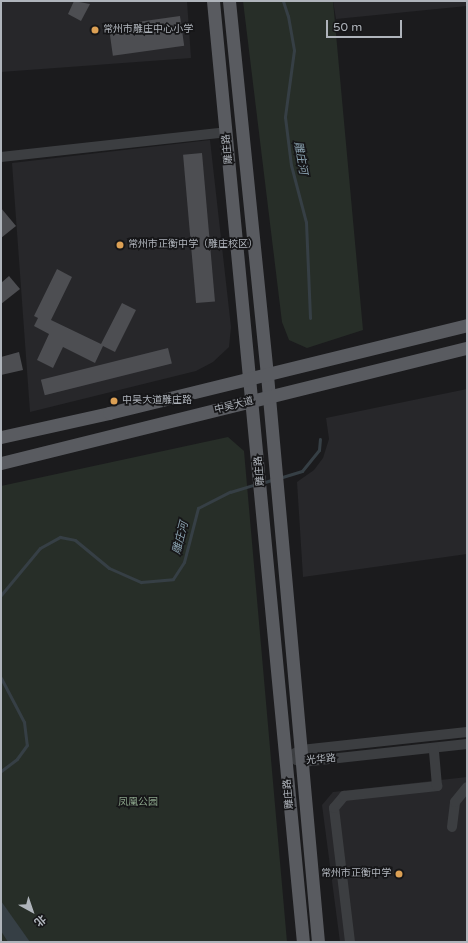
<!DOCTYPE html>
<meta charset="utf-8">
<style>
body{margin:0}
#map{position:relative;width:468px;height:943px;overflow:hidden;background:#1b1b1d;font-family:"Varela Round","Noto Sans SC",sans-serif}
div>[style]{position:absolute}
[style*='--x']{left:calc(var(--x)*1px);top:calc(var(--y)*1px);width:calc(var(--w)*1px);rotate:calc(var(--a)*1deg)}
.built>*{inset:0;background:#27272a}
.green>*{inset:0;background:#272e28}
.water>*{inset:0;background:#363f45}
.stream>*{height:3px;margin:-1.5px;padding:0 1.5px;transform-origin:1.5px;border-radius:1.5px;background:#363f45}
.building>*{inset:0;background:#4d4e52;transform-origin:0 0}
.minor>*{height:10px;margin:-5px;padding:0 5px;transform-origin:5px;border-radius:5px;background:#3c3e41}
.major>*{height:13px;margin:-6.5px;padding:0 6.5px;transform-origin:6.5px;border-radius:6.5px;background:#595b60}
.dots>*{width:11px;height:11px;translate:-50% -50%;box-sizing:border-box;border:2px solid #161618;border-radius:50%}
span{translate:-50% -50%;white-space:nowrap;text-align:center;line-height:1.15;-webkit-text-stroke:3.5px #161618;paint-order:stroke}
.poi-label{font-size:10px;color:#afb4bb}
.left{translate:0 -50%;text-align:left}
.right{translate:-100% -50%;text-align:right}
.street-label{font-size:10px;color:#afb4bb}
.park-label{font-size:10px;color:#8aa389}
.water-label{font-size:11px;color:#8ba3b1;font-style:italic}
.frame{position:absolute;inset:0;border:2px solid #afb4bb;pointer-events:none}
.north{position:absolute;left:12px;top:891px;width:40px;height:40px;-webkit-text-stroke:3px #161618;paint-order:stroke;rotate:140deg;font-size:11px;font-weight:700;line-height:16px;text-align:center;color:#afb4bb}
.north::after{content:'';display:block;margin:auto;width:14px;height:18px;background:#afb4bb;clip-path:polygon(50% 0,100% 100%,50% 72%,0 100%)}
.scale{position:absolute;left:326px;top:20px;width:76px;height:18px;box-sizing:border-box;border:2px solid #afb4bb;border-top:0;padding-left:5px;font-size:12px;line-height:14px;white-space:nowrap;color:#afb4bb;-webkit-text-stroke:3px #161618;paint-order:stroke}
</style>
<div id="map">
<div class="built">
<i style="clip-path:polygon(1px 1px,187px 1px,191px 58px,1px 72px)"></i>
<i style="clip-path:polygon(333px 1px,467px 1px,467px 6px,336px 19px)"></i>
<i style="clip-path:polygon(210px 140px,231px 327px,229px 347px,213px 362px,196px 371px,30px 412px,12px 163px)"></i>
<i style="clip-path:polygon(467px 389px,467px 554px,303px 577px,297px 482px,314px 470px,323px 458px,329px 439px,326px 418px)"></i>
<i style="clip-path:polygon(467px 777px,467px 942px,340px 942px,322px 805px,333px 792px)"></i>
</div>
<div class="green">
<i style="clip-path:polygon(243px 1px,333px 1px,363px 330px,307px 348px,289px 340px,282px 322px)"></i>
<i style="clip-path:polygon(228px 437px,244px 451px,287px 942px,1px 942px,1px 486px)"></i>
</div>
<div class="water">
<i style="clip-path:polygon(1px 901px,30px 942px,8px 942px,1px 931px)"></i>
</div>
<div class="stream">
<i style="--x:283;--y:1;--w:16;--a:72"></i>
<i style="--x:288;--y:16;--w:35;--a:80"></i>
<i style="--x:294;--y:50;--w:68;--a:97.7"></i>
<i style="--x:285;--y:117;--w:48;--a:82.9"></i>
<i style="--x:291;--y:165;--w:59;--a:75.3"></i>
<i style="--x:306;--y:222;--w:96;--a:87.6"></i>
<i style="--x:279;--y:478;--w:24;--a:-17"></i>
<i style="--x:302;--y:471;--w:27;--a:-51"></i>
<i style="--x:319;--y:450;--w:11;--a:-85"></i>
<i style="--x:262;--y:483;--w:13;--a:-18"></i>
<i style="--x:1;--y:595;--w:61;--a:-50.3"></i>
<i style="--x:40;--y:548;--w:23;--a:-29"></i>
<i style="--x:60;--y:537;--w:15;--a:11"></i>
<i style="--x:75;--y:540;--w:44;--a:39.5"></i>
<i style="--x:109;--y:568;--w:35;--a:24"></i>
<i style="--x:141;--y:582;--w:32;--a:-5"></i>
<i style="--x:173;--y:579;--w:20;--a:-57"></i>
<i style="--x:184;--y:562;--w:56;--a:-75.5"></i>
<i style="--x:198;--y:508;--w:36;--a:-27"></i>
<i style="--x:230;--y:492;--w:28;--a:-17"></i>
<i style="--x:1;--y:678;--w:50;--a:62.4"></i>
<i style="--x:24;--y:722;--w:23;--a:83"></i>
<i style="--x:27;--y:745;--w:17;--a:126"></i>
<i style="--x:17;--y:759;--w:20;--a:143"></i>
</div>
<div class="building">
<i style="clip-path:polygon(74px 1px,90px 4px,81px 21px,68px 14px)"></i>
<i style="left:180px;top:16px;width:30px;height:72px;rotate:82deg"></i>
<i style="left:202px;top:153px;width:149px;height:19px;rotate:85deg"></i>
<i style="clip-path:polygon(1px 208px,16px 226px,1px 238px)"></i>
<i style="clip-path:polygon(57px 269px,72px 277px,51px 320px,101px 344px,122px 303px,136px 310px,115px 352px,103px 346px,95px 363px,63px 347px,53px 368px,37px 360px,49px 334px,34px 326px,38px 318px,34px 316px)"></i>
<i style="clip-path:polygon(9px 276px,20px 289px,1px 304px,1px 283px)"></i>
<i style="left:168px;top:348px;width:16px;height:131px;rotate:76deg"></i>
<i style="clip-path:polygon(19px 352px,23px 370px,1px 375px,1px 357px)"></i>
</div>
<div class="minor">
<i style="--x:1;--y:157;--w:226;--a:-6.3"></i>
<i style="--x:286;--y:758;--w:17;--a:-28"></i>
<i style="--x:301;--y:750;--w:167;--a:-6.2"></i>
<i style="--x:296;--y:760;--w:6;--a:18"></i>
<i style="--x:302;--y:762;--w:166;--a:-6.2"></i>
<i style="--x:452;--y:827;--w:25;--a:-83"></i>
<i style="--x:455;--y:802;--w:19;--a:-51"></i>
<i style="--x:350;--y:942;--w:135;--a:-96.8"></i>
<i style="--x:334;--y:808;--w:16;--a:-50"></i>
<i style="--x:344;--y:796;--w:94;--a:-6.1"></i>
<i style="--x:437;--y:786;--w:38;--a:-95"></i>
</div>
<div class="major">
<i style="--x:213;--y:1;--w:945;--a:84.54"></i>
<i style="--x:229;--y:1;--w:376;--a:84.2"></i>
<i style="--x:267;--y:375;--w:569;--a:84.86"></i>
<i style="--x:1;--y:437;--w:111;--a:-12.5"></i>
<i style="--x:109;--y:413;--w:369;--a:-13.8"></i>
<i style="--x:1;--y:463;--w:480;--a:-13.9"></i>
</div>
<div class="dots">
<i style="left:95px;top:30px;background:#dca054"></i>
<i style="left:120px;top:245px;background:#dca054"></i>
<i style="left:114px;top:401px;background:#dca054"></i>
<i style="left:399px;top:874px;background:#dca054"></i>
</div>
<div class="poi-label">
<span class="left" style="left:103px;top:30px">常州市雕庄中心小学</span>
<span class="left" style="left:128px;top:245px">常州市正衡中学（雕庄校区）</span>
<span class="left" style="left:122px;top:401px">中吴大道雕庄路</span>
<span class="right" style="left:391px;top:874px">常州市正衡中学</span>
</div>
<div class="street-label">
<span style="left:228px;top:149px;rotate:-96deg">雕庄路</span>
<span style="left:234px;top:406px;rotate:-14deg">中吴大道</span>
<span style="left:260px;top:471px;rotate:-95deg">雕庄路</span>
<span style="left:321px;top:760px;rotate:-5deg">光华路</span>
<span style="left:289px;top:794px;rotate:-95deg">雕庄路</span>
</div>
<div class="park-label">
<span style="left:138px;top:803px">凤凰公园</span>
</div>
<div class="water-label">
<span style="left:300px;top:158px;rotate:80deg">雕庄河</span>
<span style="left:181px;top:538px;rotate:-76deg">雕庄河</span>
</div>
<div class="frame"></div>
<div class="north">北</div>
<div class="scale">50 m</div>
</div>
